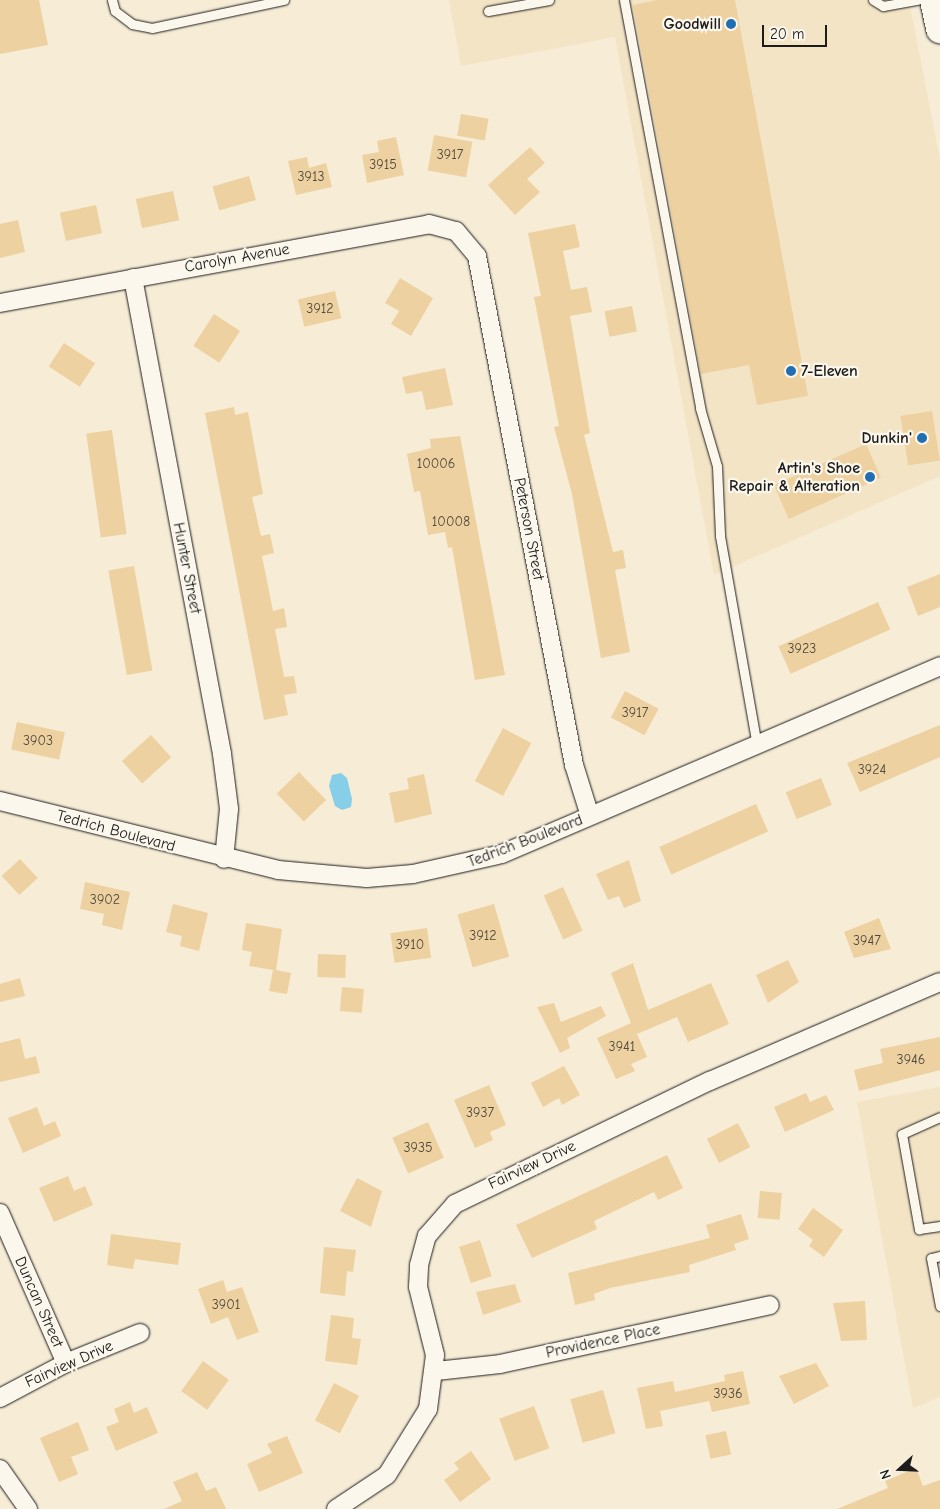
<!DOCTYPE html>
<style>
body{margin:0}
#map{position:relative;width:940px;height:1509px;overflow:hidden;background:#f7ecd6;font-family:"Comic Neue",sans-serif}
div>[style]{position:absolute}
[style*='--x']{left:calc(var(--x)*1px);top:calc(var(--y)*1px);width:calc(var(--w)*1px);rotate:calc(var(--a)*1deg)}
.built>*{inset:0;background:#f4e4c6}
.water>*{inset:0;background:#87cee8}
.building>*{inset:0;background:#edd1a1;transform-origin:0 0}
.roads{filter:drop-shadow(0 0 1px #1c1c1c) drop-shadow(0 0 1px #1c1c1c)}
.lane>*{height:9px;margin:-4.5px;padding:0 4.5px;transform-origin:4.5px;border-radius:4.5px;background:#fbf7ec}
.street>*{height:18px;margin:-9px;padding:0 9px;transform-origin:9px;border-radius:9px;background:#fbf7ec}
.primary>*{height:28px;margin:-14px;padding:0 14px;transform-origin:14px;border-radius:14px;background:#fbf7ec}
.dots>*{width:14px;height:14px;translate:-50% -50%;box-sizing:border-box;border:2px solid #fbf7ec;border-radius:50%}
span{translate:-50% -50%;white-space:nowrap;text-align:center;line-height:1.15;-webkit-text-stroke:4.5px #fbf7ec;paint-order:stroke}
.number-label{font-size:14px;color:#50493d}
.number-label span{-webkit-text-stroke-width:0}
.poi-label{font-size:16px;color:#1c1c1c;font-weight:700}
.right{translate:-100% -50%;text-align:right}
.left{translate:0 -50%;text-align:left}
.street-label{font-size:16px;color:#1c1c1c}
.north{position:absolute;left:875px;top:1444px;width:50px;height:50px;-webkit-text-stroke:4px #fbf7ec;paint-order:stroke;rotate:250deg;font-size:14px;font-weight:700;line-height:20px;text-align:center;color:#1c1c1c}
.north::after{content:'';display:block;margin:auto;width:18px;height:22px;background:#1c1c1c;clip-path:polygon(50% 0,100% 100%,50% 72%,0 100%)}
.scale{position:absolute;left:762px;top:25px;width:65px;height:22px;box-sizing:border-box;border:2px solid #1c1c1c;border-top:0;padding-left:6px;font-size:15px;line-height:18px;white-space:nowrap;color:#1c1c1c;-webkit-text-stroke:4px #fbf7ec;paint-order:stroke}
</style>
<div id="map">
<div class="built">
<i style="clip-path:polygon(449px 0,909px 0,940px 160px,940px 476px,714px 575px,615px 37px,461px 66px)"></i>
<i style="clip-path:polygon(940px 1087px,940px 1397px,913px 1408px,857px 1102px)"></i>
</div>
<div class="water">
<i style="clip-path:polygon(341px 773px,347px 778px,352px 799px,351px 807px,342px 810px,335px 806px,329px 786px,332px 775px)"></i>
</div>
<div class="building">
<i style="clip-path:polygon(0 0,39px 0,48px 45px,0 54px)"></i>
<i style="clip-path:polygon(657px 0,735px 0,808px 396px,757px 405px,749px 365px,701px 374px,633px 5px)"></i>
<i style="left:461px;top:114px;width:28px;height:22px;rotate:10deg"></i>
<i style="left:434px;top:135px;width:39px;height:36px;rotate:10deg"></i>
<i style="clip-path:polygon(396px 137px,404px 175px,367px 183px,362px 155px,379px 152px,377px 141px)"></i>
<i style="clip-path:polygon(530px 147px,545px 163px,527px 179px,540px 192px,515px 215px,488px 185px)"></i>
<i style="clip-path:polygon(307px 157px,309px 168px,326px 163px,332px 187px,296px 195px,288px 161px)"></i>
<i style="left:249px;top:176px;width:25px;height:38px;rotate:74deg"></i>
<i style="left:173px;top:191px;width:30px;height:38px;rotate:78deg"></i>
<i style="left:96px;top:205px;width:29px;height:37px;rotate:78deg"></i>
<i style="clip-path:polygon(18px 220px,25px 252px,0 258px,0 224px)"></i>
<i style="clip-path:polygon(575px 224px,580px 247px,563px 251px,571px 290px,587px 287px,592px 312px,570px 316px,590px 433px,584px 435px,613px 552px,623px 550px,626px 568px,615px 570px,630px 652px,601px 658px,572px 494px,554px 427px,559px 426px,534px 297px,541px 296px,528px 233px)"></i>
<i style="clip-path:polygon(400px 278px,433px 298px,411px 336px,391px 324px,399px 311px,385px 303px)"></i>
<i style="left:335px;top:291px;width:28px;height:38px;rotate:77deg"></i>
<i style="left:632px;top:306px;width:26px;height:28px;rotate:79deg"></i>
<i style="left:214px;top:314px;width:31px;height:38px;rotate:33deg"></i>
<i style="left:64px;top:343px;width:37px;height:28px;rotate:33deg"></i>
<i style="clip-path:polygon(445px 368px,453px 405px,426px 410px,422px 391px,406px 394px,402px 377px)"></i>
<i style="clip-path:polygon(234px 407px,235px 415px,248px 412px,263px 494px,252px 497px,261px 536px,270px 534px,274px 553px,262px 556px,273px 611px,284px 608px,287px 627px,275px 629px,284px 677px,294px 676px,297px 693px,284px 695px,288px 715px,264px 720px,205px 413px)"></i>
<i style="left:932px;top:411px;width:50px;height:32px;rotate:81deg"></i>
<i style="left:112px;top:430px;width:105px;height:26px;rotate:82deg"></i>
<i style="clip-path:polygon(460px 436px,505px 675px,475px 680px,452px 547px,448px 548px,445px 532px,428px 535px,420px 491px,414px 492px,407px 454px,431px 448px,430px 439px)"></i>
<i style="left:866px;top:444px;width:37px;height:101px;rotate:66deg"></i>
<i style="left:134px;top:566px;width:106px;height:26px;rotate:80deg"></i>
<i style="clip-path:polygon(940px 574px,940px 607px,918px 616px,907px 587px)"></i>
<i style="left:878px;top:602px;width:30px;height:109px;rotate:66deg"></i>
<i style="left:625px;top:691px;width:38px;height:30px;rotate:28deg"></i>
<i style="left:17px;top:722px;width:49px;height:28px;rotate:12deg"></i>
<i style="clip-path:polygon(940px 725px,940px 757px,860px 792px,847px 763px)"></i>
<i style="left:503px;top:728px;width:32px;height:60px;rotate:28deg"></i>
<i style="left:151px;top:735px;width:30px;height:39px;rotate:48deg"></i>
<i style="left:299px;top:772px;width:39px;height:31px;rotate:46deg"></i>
<i style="clip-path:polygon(424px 774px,432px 814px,395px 823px,389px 793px,409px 789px,407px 778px)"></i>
<i style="left:821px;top:778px;width:29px;height:38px;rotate:68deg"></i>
<i style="left:756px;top:804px;width:30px;height:106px;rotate:66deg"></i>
<i style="left:20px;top:859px;width:26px;height:25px;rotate:47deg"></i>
<i style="clip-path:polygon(629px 860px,641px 901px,624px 908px,619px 896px,608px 900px,596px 874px)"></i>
<i style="clip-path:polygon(85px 882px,130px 892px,122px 930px,102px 925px,104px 914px,80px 909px)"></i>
<i style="left:563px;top:887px;width:48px;height:21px;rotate:66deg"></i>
<i style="clip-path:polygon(173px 904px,208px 913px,199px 951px,180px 946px,182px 936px,166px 932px)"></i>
<i style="left:494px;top:904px;width:55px;height:38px;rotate:74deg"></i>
<i style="clip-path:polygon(879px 918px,891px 949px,854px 958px,844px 932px)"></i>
<i style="clip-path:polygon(246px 923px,282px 929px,276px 970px,291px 973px,287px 994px,269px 991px,273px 970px,249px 966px,252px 952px,242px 950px)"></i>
<i style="left:427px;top:928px;width:30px;height:37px;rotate:82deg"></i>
<i style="left:318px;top:954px;width:28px;height:23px;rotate:2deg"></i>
<i style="clip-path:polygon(788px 960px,799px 982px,768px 1003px,756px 975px)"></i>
<i style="clip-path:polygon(633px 963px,648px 1010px,711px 983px,729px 1024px,688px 1042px,677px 1017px,637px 1034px,647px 1057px,631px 1064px,635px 1071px,616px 1079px,597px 1038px,631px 1023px,611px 973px)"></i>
<i style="clip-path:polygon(20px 978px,25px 996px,0 1002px,0 984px)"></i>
<i style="left:342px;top:987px;width:22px;height:24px;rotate:5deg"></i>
<i style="clip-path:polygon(554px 1003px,561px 1022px,601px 1006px,606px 1016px,567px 1038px,570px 1048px,560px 1053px,537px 1007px)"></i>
<i style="clip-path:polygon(940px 1037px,940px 1070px,859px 1091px,854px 1070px,883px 1063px,880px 1049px)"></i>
<i style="clip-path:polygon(20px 1038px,25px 1059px,36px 1056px,40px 1073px,0 1082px,0 1043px)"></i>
<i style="clip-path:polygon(564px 1066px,580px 1095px,562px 1105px,559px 1098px,543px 1107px,531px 1083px)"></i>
<i style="clip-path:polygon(489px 1085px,506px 1125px,490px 1132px,493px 1140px,475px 1148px,454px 1100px)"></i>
<i style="clip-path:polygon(806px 1093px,810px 1102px,826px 1095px,834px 1110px,785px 1132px,774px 1107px)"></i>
<i style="clip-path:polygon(37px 1107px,44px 1126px,55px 1121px,61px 1136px,23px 1153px,8px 1118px)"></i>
<i style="left:428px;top:1122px;width:39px;height:39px;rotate:66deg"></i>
<i style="left:738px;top:1123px;width:27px;height:35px;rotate:63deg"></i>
<i style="clip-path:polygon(667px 1155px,683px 1188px,658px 1200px,654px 1192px,594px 1221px,597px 1229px,532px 1258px,516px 1225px)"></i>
<i style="clip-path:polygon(68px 1176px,74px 1191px,85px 1186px,93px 1205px,54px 1222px,39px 1188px)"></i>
<i style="clip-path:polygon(357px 1178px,382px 1191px,371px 1227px,340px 1211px)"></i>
<i style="left:760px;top:1191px;width:22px;height:27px;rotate:5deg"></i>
<i style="clip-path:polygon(813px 1208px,843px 1230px,824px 1257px,809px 1246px,813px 1240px,798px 1229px)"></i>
<i style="clip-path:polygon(741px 1214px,749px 1239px,734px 1244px,736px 1250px,689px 1265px,690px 1272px,610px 1288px,594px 1294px,595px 1300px,575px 1305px,568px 1273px,710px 1238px,706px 1225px)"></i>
<i style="clip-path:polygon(111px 1234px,181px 1243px,178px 1265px,135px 1259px,133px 1269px,107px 1265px)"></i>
<i style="left:480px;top:1240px;width:38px;height:22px;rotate:72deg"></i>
<i style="clip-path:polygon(324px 1247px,356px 1250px,353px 1272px,347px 1271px,345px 1296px,320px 1293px)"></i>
<i style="clip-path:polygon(223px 1280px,227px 1292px,242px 1287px,259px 1332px,237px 1340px,228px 1317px,211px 1324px,198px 1289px)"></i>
<i style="clip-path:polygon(515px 1284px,521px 1302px,483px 1315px,476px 1292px)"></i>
<i style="clip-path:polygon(865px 1301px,867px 1340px,841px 1341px,833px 1303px)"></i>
<i style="clip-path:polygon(331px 1315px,354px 1318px,352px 1338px,361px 1339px,357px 1365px,325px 1361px)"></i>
<i style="left:203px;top:1361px;width:32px;height:37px;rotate:36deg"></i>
<i style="clip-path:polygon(816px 1363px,829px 1386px,794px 1404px,779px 1376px)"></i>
<i style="clip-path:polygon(743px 1371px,750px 1404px,712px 1412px,709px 1401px,660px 1411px,663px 1426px,646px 1429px,637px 1388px,673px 1381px,675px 1392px,725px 1381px,724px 1375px)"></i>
<i style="left:334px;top:1383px;width:28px;height:42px;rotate:27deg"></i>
<i style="left:603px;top:1390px;width:45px;height:34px;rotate:74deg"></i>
<i style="clip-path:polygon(130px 1402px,134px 1413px,147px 1407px,158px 1433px,116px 1451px,106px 1427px,119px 1422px,114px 1409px)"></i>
<i style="left:534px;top:1406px;width:45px;height:37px;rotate:70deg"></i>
<i style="clip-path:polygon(78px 1422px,89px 1450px,71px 1457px,78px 1474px,59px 1482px,40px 1438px)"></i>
<i style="left:726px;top:1431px;width:24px;height:21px;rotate:78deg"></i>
<i style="clip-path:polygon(287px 1436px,303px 1473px,259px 1492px,247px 1464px,272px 1453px,267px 1444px)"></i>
<i style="clip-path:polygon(471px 1451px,491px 1479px,460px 1502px,444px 1480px,459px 1469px,454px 1463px)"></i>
<i style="clip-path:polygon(916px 1468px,923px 1486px,940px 1480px,940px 1509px,837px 1509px,888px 1488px,885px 1481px)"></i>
<i style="clip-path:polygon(197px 1472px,206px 1491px,216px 1487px,226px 1509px,164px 1509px,182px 1501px,173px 1482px)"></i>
</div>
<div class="roads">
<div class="lane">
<i style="--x:112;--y:0;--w:11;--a:75"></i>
<i style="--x:115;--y:11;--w:21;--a:37"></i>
<i style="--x:132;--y:24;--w:20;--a:11"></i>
<i style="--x:152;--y:28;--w:135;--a:-12"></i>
<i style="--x:624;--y:0;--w:415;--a:79.4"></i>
<i style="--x:700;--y:408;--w:60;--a:73.7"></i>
<i style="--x:717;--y:466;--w:70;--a:87.5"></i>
<i style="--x:720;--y:536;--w:212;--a:80"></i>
<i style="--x:873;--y:0;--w:12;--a:31"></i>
<i style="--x:883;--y:6;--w:35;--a:-10"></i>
<i style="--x:488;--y:11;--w:62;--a:-10.2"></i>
<i style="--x:940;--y:1117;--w:42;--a:155.9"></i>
<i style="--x:902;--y:1134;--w:97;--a:79.9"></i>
<i style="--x:919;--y:1229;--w:21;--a:-8"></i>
<i style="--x:940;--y:1256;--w:9;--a:167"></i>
<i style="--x:931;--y:1258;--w:49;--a:79.4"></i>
</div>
<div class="street">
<i style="--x:133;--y:278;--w:484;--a:79.4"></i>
<i style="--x:222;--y:754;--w:55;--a:82.7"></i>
<i style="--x:229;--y:809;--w:50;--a:95.7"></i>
<i style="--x:0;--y:303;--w:436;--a:-10.4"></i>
<i style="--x:429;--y:224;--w:28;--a:15"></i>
<i style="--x:456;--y:231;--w:33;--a:50"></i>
<i style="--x:477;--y:256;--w:518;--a:79.21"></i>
<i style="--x:574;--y:765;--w:53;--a:72.6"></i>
<i style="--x:0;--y:801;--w:286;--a:13.9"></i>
<i style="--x:278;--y:870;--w:89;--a:5.1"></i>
<i style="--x:367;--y:878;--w:46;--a:-5"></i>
<i style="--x:413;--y:874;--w:91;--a:-12.7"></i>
<i style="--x:502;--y:854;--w:477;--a:-23.2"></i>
<i style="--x:0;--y:1213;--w:164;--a:66.3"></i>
<i style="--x:436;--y:1371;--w:64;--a:-6.2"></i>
<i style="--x:500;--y:1364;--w:276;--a:-12.3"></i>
<i style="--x:0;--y:1398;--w:75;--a:-27.9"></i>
<i style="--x:66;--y:1363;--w:80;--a:-22.1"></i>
<i style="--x:0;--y:1469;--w:49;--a:55"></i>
<i style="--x:336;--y:1509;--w:61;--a:-33.7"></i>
<i style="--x:387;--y:1475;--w:78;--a:-58.2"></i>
<i style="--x:428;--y:1409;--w:54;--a:-82.6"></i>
<i style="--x:435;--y:1355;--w:70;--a:-104"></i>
<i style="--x:418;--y:1287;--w:22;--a:-87"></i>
<i style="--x:419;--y:1265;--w:30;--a:-75"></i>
<i style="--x:427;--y:1236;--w:43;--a:-48.8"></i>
<i style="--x:455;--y:1204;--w:283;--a:-25.8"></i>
<i style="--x:710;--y:1081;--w:250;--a:-23.3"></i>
</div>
<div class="primary">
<i style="--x:934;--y:0;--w:30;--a:78"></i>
</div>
</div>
<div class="dots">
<i style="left:731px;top:24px;background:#1f6fb2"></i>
<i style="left:791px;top:371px;background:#1f6fb2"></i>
<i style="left:922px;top:438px;background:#1f6fb2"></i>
<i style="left:870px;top:477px;background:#1f6fb2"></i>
</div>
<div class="number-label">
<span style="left:450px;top:155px">3917</span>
<span style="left:383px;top:165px">3915</span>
<span style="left:311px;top:177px">3913</span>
<span style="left:320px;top:309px">3912</span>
<span style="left:436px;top:464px">10006</span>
<span style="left:451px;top:522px">10008</span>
<span style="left:802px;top:649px">3923</span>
<span style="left:635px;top:713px">3917</span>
<span style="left:38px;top:741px">3903</span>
<span style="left:872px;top:770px">3924</span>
<span style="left:105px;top:900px">3902</span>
<span style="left:483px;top:936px">3912</span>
<span style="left:867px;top:941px">3947</span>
<span style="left:410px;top:945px">3910</span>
<span style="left:622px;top:1047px">3941</span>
<span style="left:911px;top:1060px">3946</span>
<span style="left:480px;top:1113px">3937</span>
<span style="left:418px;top:1148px">3935</span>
<span style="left:226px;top:1305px">3901</span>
<span style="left:728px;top:1394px">3936</span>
</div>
<div class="poi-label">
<span class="right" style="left:721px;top:24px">Goodwill</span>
<span class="left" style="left:801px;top:371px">7-Eleven</span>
<span class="right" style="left:912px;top:438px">Dunkin'</span>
<span class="right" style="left:860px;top:477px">Artin's Shoe<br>Repair &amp; Alteration</span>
</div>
<div class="street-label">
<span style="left:237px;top:258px;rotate:-10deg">Carolyn Avenue</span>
<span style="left:529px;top:529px;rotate:79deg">Peterson Street</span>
<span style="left:187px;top:568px;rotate:79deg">Hunter Street</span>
<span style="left:116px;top:831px;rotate:15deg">Tedrich Boulevard</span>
<span style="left:525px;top:841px;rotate:-21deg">Tedrich Boulevard</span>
<span style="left:532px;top:1165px;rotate:-25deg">Fairview Drive</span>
<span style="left:39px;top:1302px;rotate:66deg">Duncan Street</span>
<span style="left:603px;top:1341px;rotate:-12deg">Providence Place</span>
<span style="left:69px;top:1364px;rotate:-24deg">Fairview Drive</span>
</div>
<div class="north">N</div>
<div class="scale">20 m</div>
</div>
